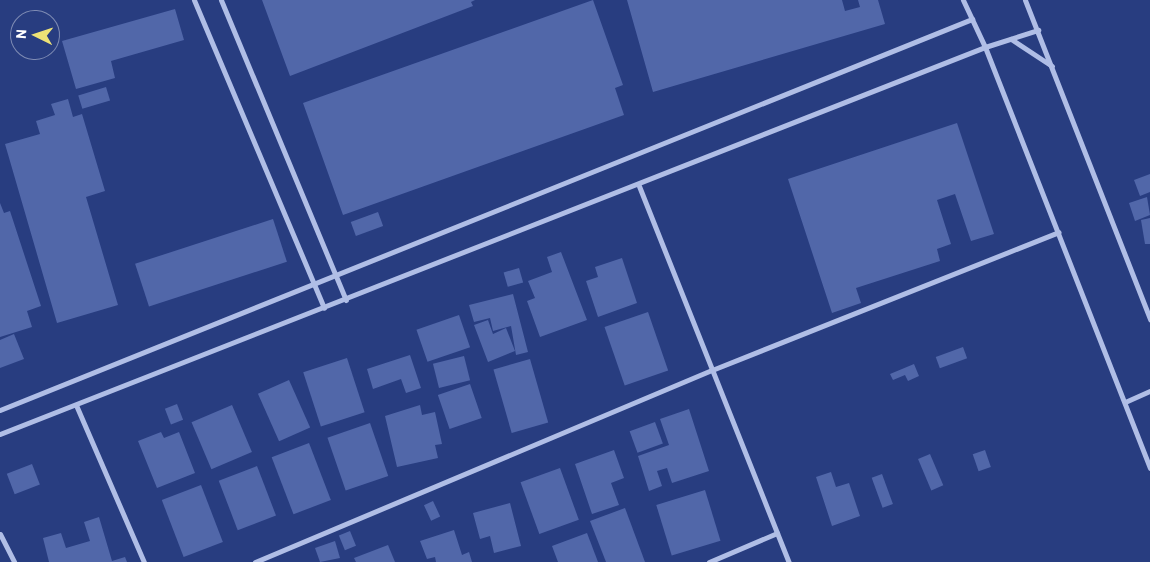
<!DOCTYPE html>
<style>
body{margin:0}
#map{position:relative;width:1150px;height:562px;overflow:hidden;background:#283d80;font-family:Barlow,sans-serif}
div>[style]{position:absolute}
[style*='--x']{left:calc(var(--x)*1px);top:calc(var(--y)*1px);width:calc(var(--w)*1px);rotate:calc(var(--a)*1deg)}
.building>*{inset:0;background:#5167a9;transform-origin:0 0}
.street>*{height:5px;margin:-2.5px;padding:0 2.5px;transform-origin:2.5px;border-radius:2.5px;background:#b0bee6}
span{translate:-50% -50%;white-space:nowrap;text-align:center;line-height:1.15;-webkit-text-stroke:5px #283d80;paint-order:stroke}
.north{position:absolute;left:10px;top:10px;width:50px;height:50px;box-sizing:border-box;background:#283d80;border:1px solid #7e8bb3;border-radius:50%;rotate:274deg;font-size:14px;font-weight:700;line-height:20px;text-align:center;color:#fff}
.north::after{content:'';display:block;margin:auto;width:18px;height:22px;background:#ede276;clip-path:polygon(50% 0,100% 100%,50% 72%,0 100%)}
</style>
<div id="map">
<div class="building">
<i style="clip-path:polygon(262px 0,475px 0,471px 2px,473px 6px,290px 76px)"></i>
<i style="clip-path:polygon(593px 0,623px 85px,615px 88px,624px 115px,343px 215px,303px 103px)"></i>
<i style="clip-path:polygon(627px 0,842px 0,845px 11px,860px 7px,858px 0,878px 0,885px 24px,653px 92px)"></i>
<i style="clip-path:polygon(175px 9px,184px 40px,111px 61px,115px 78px,76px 89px,62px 41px)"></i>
<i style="left:106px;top:87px;width:14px;height:29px;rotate:73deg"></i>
<i style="clip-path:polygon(68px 99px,73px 117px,82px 114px,105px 191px,86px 197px,118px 305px,57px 323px,5px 144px,40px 134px,36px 121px,55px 115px,51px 104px)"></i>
<i style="clip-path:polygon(957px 123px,994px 234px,971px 241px,955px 194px,937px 200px,951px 244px,937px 249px,940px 261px,856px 288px,861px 303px,832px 313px,788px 179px)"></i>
<i style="clip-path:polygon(1150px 174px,1150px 192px,1140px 196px,1134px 180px)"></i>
<i style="clip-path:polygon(1147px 197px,1150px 215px,1135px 221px,1129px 203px)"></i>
<i style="clip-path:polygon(0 203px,4px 213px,10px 211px,41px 306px,27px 311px,32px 327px,0 337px)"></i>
<i style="left:378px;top:212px;width:15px;height:29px;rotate:70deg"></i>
<i style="clip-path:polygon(1150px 218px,1150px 244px,1145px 244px,1141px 220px)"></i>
<i style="left:273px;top:219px;width:45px;height:145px;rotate:72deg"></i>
<i style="clip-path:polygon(561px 252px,587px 320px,540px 337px,527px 301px,535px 298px,528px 281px,552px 272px,547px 257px)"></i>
<i style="clip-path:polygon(622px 258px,637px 303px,598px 317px,586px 281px,598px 277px,595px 267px)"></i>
<i style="left:519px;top:268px;width:15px;height:16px;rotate:74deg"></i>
<i style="clip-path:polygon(513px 294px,528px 352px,516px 355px,511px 326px,493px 331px,490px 318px,474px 322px,469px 305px)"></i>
<i style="left:648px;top:312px;width:62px;height:46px;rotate:71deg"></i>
<i style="left:459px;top:315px;width:34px;height:45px;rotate:71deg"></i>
<i style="clip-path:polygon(488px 320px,493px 334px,506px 328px,515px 351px,488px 362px,474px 325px)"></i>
<i style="clip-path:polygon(14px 334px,24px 359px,0 368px,0 340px)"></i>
<i style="left:963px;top:347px;width:12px;height:29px;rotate:70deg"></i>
<i style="clip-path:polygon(410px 355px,421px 388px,406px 393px,401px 379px,373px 389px,367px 369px)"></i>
<i style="left:464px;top:356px;width:25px;height:32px;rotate:76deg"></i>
<i style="left:347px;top:358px;width:57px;height:46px;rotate:72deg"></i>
<i style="left:530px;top:359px;width:66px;height:38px;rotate:74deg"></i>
<i style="clip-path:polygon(914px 364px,919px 376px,908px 381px,905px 375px,893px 380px,890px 374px)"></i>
<i style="left:289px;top:380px;width:52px;height:34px;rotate:66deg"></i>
<i style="left:470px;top:384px;width:36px;height:34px;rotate:71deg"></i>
<i style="left:177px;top:404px;width:17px;height:13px;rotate:69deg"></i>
<i style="left:232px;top:405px;width:51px;height:44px;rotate:67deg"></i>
<i style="clip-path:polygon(420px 405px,422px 415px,435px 412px,442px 444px,435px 445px,438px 458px,397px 467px,385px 416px)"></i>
<i style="clip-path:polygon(689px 409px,709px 471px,672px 483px,667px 468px,657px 471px,662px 486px,649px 491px,638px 456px,669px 445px,660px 419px)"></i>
<i style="left:655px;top:422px;width:23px;height:27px;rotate:70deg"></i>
<i style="left:370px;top:423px;width:56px;height:45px;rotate:71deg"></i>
<i style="clip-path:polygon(161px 432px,164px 438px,179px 432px,195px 473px,157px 488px,138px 441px)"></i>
<i style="left:309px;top:443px;width:61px;height:40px;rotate:69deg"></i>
<i style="clip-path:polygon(614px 450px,624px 478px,611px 483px,619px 505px,592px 514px,575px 464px)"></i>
<i style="left:985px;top:450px;width:18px;height:13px;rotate:71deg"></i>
<i style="left:930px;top:454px;width:34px;height:13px;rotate:67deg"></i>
<i style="left:32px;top:464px;width:22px;height:27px;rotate:69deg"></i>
<i style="left:257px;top:466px;width:53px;height:41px;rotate:69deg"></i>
<i style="left:560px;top:468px;width:55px;height:42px;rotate:70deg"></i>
<i style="clip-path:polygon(831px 472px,836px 487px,849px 483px,860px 516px,832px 526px,816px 477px)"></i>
<i style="left:882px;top:474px;width:32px;height:11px;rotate:70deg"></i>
<i style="left:201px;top:485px;width:61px;height:42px;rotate:69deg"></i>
<i style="left:705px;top:490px;width:53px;height:51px;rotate:73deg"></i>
<i style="left:433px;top:501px;width:17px;height:10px;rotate:65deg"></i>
<i style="clip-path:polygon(510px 503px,521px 546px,494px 553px,490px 536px,480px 539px,473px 513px)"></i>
<i style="clip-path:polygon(625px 508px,645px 562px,606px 562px,590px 521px)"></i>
<i style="clip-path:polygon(99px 517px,112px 561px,125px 557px,127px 562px,49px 562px,43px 538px,61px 533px,66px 548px,90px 541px,84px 522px)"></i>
<i style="clip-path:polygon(454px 530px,462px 555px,469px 552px,472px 562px,436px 562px,435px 557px,427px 559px,420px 541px)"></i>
<i style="left:350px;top:531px;width:16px;height:12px;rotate:68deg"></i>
<i style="clip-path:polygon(587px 533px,598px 562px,558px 562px,552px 546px)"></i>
<i style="clip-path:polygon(335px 541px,340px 558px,320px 562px,315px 548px)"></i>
<i style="clip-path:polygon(388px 545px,395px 562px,356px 562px,354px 558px)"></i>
</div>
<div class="street">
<i style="--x:194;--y:0;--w:334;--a:67.1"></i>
<i style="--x:221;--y:0;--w:325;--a:67.4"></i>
<i style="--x:963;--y:0;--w:52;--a:64.9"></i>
<i style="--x:985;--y:47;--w:452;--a:68.6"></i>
<i style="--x:1025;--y:0;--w:343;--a:68.6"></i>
<i style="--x:1011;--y:39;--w:49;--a:33.4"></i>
<i style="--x:639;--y:186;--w:405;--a:68.3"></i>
<i style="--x:1125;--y:402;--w:27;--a:-24"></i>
<i style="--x:76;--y:405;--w:171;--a:66.6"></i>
<i style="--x:0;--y:410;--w:1048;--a:-21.91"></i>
<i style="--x:0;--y:434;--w:1058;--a:-21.45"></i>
<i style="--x:985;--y:47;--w:56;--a:-17.8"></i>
<i style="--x:0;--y:534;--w:31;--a:63"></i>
<i style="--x:255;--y:562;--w:496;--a:-22.8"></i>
<i style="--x:712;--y:370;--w:373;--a:-21.7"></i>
<i style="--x:709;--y:562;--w:74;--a:-23.1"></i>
</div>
<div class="north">N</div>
</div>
